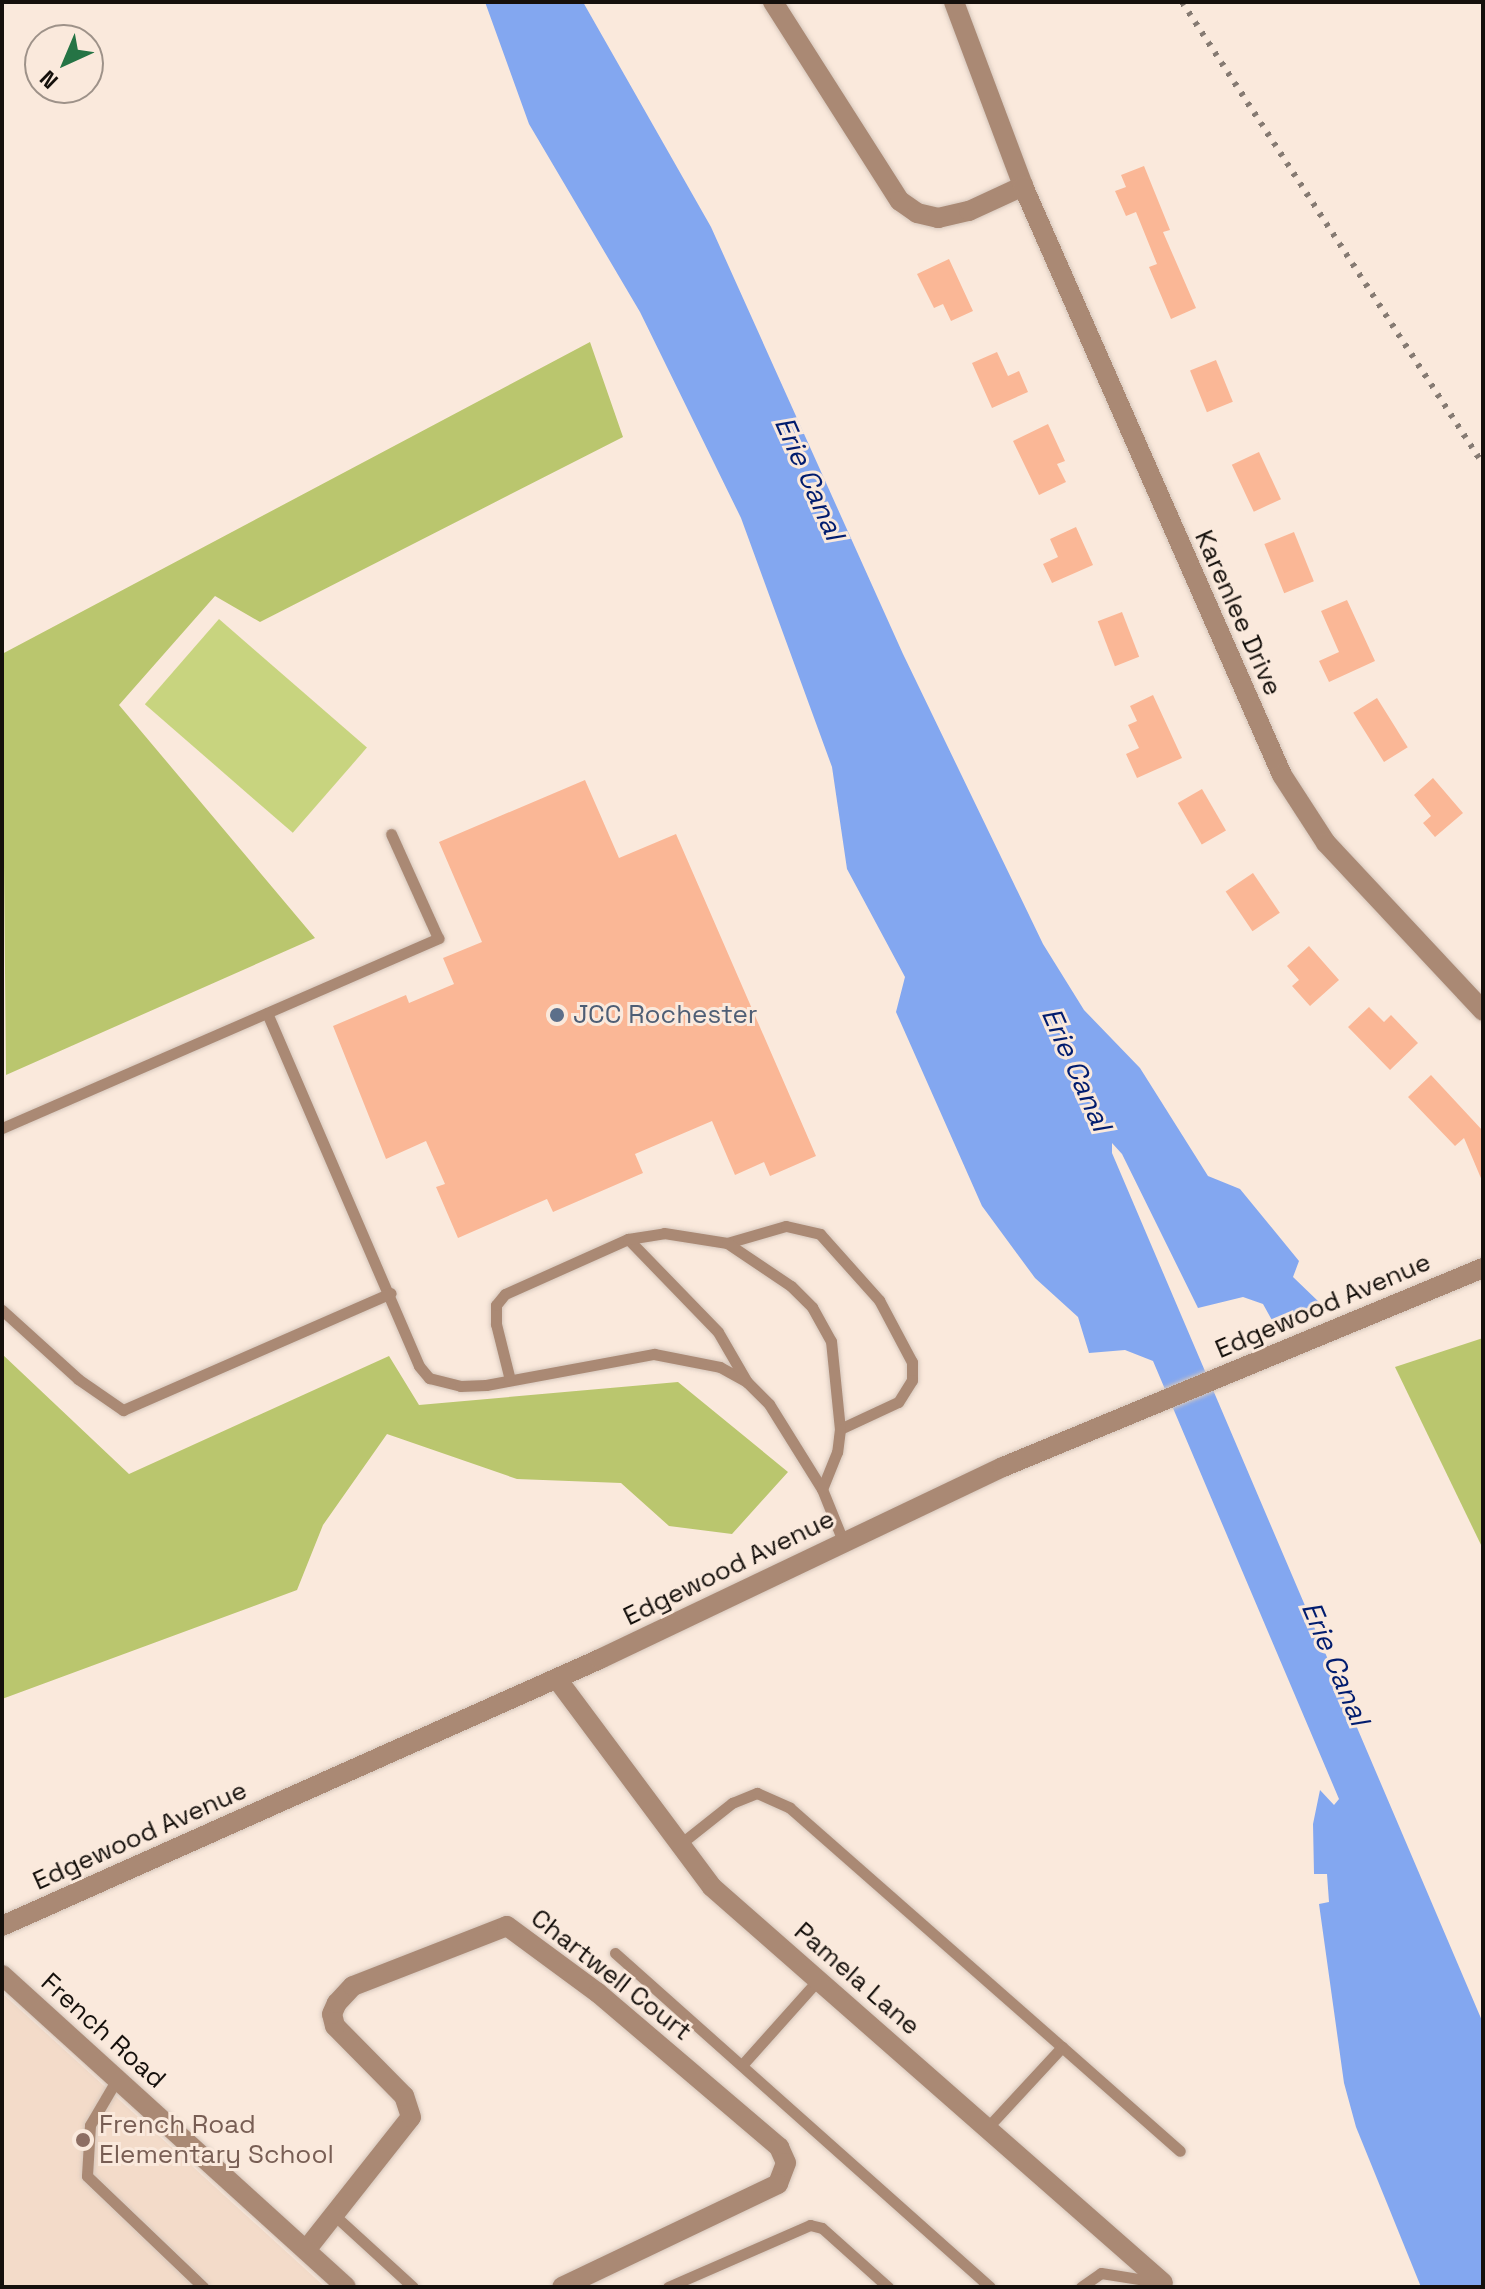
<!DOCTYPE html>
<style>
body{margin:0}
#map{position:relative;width:1485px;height:2289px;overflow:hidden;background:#fae9dc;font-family:"Space Grotesk",sans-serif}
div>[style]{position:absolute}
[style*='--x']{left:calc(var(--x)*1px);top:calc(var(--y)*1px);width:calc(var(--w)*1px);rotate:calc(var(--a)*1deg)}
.built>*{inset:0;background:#f3dbc9}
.green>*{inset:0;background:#c8d47f;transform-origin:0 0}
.forest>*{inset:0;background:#bac66e}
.water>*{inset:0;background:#83a7f0}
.building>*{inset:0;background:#fab796;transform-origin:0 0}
.roads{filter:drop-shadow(0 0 2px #d5c6bb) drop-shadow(0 0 2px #d5c6bb)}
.service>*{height:11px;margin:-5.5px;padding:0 5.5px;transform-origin:5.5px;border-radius:5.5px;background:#aa8974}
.minor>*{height:20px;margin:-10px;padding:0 10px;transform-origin:10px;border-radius:10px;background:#aa8974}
.tertiary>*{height:20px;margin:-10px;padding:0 10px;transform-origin:10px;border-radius:10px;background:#aa8974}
.rail>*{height:6px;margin-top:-3px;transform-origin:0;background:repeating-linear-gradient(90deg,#857a72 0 4px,transparent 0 12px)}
.dots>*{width:22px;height:22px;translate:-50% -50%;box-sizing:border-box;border:4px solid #fae9dc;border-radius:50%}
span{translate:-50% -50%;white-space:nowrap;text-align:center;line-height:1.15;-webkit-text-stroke:6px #fae9dc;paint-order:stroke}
.street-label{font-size:26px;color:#15100c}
.service-label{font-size:26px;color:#4e5e75}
.left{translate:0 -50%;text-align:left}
.education-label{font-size:26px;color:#785e54}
.water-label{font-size:28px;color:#011c6e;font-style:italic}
.frame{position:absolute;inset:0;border:4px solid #15100c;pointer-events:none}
.north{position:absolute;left:24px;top:24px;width:80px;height:80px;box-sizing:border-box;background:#fae9dc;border:2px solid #9e9289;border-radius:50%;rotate:224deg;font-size:22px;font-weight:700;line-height:32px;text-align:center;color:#15100c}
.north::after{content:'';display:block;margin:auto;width:28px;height:36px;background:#257445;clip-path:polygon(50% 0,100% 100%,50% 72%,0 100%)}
</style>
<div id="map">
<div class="built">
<i style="clip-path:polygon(2px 1993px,325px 2287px,2px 2287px)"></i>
</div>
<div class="green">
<i style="left:219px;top:619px;width:196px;height:113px;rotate:41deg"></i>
</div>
<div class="forest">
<i style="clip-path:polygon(590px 342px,623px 437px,260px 622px,215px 596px,119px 705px,315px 938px,6px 1075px,2px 654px)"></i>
<i style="clip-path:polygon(1483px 1338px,1483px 1549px,1395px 1367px)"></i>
<i style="clip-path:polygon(2px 1354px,129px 1474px,389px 1356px,419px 1405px,678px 1382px,788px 1472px,732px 1534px,669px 1526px,621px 1483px,517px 1479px,387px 1434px,323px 1525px,297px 1590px,2px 1699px)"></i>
</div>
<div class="water">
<i style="clip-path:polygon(485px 2px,583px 2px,711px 227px,903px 654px,1043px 944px,1084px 1010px,1140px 1068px,1208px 1176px,1240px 1189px,1299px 1261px,1293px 1277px,1320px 1303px,1273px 1322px,1263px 1304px,1243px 1297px,1198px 1308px,1122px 1154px,1112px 1143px,1112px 1153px,1483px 2023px,1483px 2287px,1421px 2287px,1356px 2127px,1344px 2083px,1319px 1904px,1329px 1902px,1327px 1874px,1314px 1874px,1313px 1824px,1320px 1790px,1334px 1805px,1339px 1799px,1153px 1361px,1125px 1350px,1089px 1353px,1078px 1317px,1035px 1278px,982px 1206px,896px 1012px,905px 977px,847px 869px,832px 767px,741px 518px,640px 312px,529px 124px)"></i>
</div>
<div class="building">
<i style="clip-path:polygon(1144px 166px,1170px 230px,1163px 232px,1196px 308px,1171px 319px,1149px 267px,1157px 264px,1136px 212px,1126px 216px,1115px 191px,1126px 187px,1121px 175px)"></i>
<i style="clip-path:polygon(949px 259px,973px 311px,951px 321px,943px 304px,934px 308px,917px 274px)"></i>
<i style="clip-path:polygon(997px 352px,1008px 376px,1019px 371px,1028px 392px,992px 408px,972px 363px)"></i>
<i style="left:1216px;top:360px;width:45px;height:28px;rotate:68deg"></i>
<i style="clip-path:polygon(1048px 424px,1065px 461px,1057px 464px,1066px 482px,1039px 495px,1013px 441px)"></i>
<i style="left:1259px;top:452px;width:52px;height:30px;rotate:65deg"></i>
<i style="clip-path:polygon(1076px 527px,1093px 565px,1052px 583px,1043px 564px,1058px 557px,1050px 539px)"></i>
<i style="left:1294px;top:532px;width:53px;height:32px;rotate:68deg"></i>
<i style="clip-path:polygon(1347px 600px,1375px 661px,1329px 682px,1319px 661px,1339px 652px,1321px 611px)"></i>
<i style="left:1122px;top:612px;width:48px;height:26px;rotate:69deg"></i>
<i style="clip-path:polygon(1153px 695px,1182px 758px,1137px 778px,1126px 754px,1139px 748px,1128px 725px,1137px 721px,1130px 706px)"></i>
<i style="left:1377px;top:698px;width:58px;height:28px;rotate:58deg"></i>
<i style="clip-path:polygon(1433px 778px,1463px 813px,1435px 837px,1423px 823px,1431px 816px,1414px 795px)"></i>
<i style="clip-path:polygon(585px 780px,619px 858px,676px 834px,816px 1156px,770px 1176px,764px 1162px,735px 1175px,712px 1121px,635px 1154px,643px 1173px,553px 1212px,547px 1199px,458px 1238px,436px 1187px,445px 1184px,426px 1141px,386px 1159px,333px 1026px,406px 995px,409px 1003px,454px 984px,443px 958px,482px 942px,439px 842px)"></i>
<i style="left:1202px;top:789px;width:48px;height:28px;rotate:60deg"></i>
<i style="left:1253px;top:873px;width:48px;height:33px;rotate:56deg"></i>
<i style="clip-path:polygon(1309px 946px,1339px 980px,1310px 1006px,1292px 986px,1299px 980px,1287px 966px)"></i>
<i style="clip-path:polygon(1369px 1007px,1384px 1022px,1391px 1015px,1418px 1043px,1390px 1070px,1348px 1027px)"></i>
<i style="clip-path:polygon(1431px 1075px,1483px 1131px,1483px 1183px,1464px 1138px,1455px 1146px,1408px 1097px)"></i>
</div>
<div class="roads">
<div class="service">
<i style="--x:267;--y:1013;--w:384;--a:66.7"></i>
<i style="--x:419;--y:1366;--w:16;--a:50"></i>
<i style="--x:429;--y:1378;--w:32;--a:14"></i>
<i style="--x:460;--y:1386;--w:26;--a:-2"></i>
<i style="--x:486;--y:1385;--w:171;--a:-10.5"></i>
<i style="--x:654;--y:1354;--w:67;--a:11.1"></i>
<i style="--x:720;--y:1367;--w:31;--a:29"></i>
<i style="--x:747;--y:1382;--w:31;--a:45"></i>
<i style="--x:769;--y:1404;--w:100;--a:58.1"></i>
<i style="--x:822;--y:1489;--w:56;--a:68"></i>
<i style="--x:2;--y:1128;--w:476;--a:-23.5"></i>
<i style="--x:438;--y:938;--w:114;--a:-114.3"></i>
<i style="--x:628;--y:1239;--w:129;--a:45.9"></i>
<i style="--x:718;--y:1332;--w:58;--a:59.9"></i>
<i style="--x:727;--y:1243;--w:61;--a:-16.1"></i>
<i style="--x:786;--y:1226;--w:35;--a:13"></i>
<i style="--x:820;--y:1234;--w:89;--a:48.2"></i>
<i style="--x:879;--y:1300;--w:70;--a:62"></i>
<i style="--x:912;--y:1362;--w:18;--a:90"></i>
<i style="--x:912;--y:1380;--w:26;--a:122"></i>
<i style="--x:898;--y:1402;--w:64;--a:155"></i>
<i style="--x:2;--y:1310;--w:103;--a:42.2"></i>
<i style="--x:78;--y:1379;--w:55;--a:34.6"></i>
<i style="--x:123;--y:1410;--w:292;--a:-23.6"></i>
<i style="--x:510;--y:1380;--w:58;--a:-104"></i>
<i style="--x:496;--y:1324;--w:19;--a:-90"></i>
<i style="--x:496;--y:1305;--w:14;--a:-51"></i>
<i style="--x:505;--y:1294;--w:135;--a:-24.1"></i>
<i style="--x:628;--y:1239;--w:36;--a:-9"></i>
<i style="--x:664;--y:1233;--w:64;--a:9"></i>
<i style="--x:727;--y:1243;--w:77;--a:33.9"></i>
<i style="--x:791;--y:1286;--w:30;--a:45"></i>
<i style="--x:812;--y:1307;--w:39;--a:61"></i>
<i style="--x:831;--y:1341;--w:88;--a:84.2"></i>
<i style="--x:840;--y:1429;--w:23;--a:97"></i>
<i style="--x:837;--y:1452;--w:40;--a:112"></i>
<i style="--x:679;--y:1845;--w:68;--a:-38.4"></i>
<i style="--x:732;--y:1803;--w:27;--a:-22"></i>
<i style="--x:757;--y:1793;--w:36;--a:24"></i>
<i style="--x:790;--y:1808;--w:362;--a:41.3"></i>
<i style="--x:1062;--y:2047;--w:109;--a:132.8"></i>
<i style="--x:615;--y:1953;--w:502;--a:41.69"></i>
<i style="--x:1062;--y:2047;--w:157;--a:41.4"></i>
<i style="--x:742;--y:2065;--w:114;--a:-48.2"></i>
<i style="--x:117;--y:2079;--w:53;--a:120.4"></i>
<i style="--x:90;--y:2125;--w:51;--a:93.4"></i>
<i style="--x:87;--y:2176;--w:161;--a:43.7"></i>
<i style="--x:333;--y:2214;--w:108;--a:42.4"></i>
<i style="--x:668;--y:2287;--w:155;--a:-23.6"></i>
<i style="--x:810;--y:2225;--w:12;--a:14"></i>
<i style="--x:822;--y:2228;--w:89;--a:41.8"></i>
<i style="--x:1081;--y:2287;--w:24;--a:-35"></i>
<i style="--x:1101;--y:2273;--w:58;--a:9"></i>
</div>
<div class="minor">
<i style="--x:773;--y:2;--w:236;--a:57.5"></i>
<i style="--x:900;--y:201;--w:21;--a:35"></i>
<i style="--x:917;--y:213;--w:22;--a:13"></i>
<i style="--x:938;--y:218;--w:32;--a:-13"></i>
<i style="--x:969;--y:211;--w:60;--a:-24.8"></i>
<i style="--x:954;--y:2;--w:197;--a:69.4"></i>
<i style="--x:1023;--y:186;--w:643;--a:66.26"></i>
<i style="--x:1282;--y:775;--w:81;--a:57.1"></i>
<i style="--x:1326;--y:843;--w:230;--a:46.9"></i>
<i style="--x:557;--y:1679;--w:259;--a:53.3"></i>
<i style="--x:712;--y:1887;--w:600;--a:41.28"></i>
<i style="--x:306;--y:2250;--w:169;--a:-51.7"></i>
<i style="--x:411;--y:2117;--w:22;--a:-108"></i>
<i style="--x:404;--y:2096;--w:98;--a:-134.6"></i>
<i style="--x:335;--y:2026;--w:12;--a:-104"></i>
<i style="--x:332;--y:2014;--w:12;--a:-66"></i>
<i style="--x:337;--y:2003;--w:23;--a:-47"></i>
<i style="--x:353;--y:1986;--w:165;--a:-21.3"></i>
<i style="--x:507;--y:1926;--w:113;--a:36.4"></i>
<i style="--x:598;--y:1993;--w:238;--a:40.4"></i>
<i style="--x:779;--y:2147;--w:17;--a:66"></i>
<i style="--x:786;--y:2163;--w:22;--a:111"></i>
<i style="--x:778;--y:2184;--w:239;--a:154.5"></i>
</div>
<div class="tertiary">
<i style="--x:2;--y:1926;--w:655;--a:-24.06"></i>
<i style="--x:600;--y:1659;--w:446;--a:-25.5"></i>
<i style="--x:1003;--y:1467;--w:520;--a:-22.52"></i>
<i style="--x:2;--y:1975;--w:464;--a:42.2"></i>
</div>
</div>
<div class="rail">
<i style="--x:1182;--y:2;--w:551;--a:56.92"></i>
</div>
<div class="dots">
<i style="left:557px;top:1015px;background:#5c6f8a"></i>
<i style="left:83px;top:2140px;background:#8d6e63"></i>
</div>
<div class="street-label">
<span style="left:1238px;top:613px;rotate:66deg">Karenlee Drive</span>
<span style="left:1323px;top:1306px;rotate:-23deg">Edgewood Avenue</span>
<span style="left:729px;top:1568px;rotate:-26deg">Edgewood Avenue</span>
<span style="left:140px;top:1836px;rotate:-24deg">Edgewood Avenue</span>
<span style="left:611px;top:1975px;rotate:38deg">Chartwell Court</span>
<span style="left:857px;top:1979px;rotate:41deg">Pamela Lane</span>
<span style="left:103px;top:2031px;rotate:42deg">French Road</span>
</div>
<div class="service-label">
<span class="left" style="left:573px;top:1015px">JCC Rochester</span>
</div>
<div class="education-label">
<span class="left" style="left:99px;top:2140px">French Road<br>Elementary School</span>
</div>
<div class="water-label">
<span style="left:810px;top:478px;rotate:66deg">Erie Canal</span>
<span style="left:1077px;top:1069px;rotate:66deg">Erie Canal</span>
<span style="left:1336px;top:1663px;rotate:67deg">Erie Canal</span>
</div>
<div class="frame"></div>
<div class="north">N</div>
</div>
